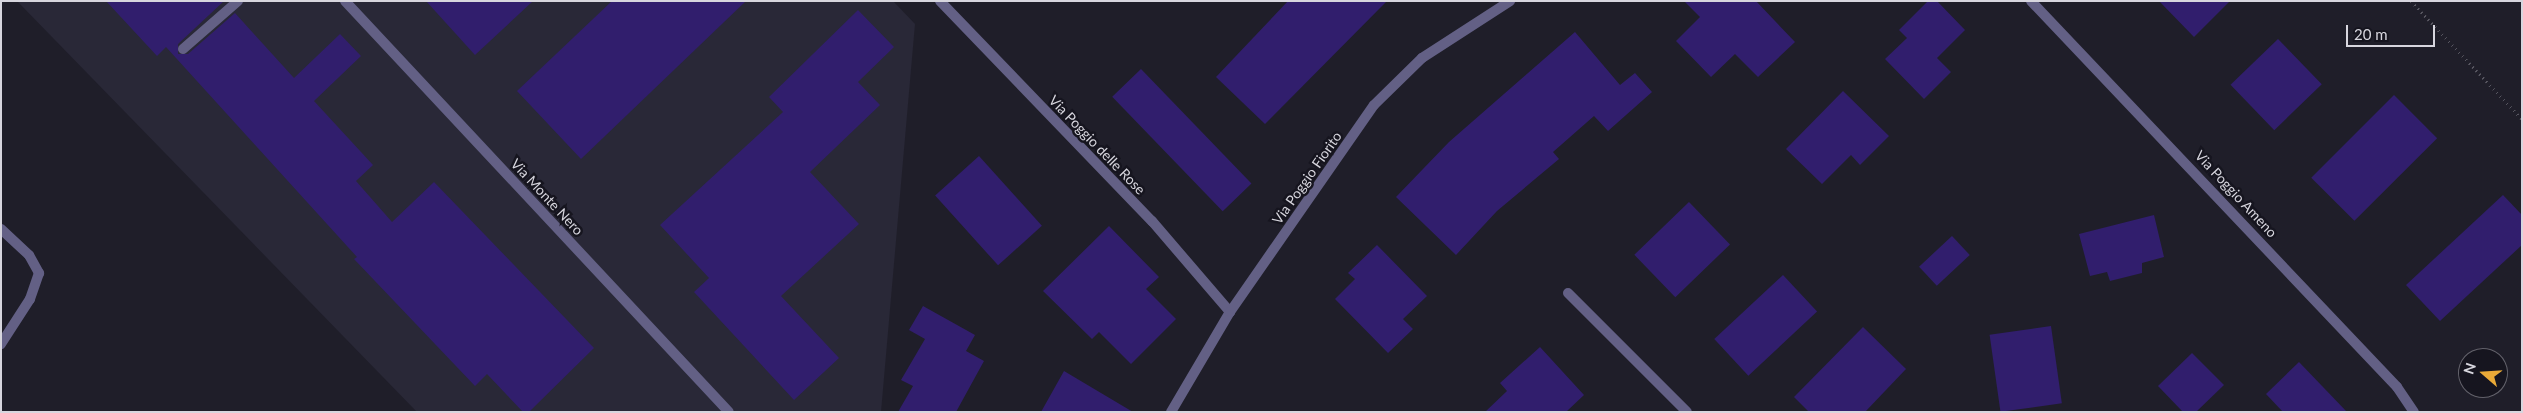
<!DOCTYPE html>
<style>
body{margin:0}
#map{position:relative;width:2523px;height:413px;overflow:hidden;background:#1f1e29;font-family:Lato,sans-serif}
div>[style]{position:absolute}
[style*='--x']{left:calc(var(--x)*1px);top:calc(var(--y)*1px);width:calc(var(--w)*1px);rotate:calc(var(--a)*1deg)}
.built>*{inset:0;background:#292837}
.building>*{inset:0;background:#311e6d;transform-origin:0 0}
.path>*{height:3px;margin-top:-1.5px;transform-origin:0;background:repeating-linear-gradient(90deg,#575660 0 1px,transparent 0 5px)}
.service>*{height:10px;margin:-5px;padding:0 5px;transform-origin:5px;border-radius:5px;background:#636085}
.minor>*{height:10px;margin:-5px;padding:0 5px;transform-origin:5px;border-radius:5px;background:#636085}
span{translate:-50% -50%;white-space:nowrap;text-align:center;line-height:1.15;-webkit-text-stroke:5px #16151f;paint-order:stroke}
.street-label{font-size:14px;color:#d7d6de}
.frame{position:absolute;inset:0;border:2px solid #d7d6de;pointer-events:none}
.north{position:absolute;left:2458px;top:348px;width:50px;height:50px;box-sizing:border-box;background:#16151f;border:1px solid #63626b;border-radius:50%;rotate:289deg;font-size:14px;font-weight:700;line-height:20px;text-align:center;color:#d7d6de}
.north::after{content:'';display:block;margin:auto;width:18px;height:22px;background:#eaaa38;clip-path:polygon(50% 0,100% 100%,50% 72%,0 100%)}
.scale{position:absolute;left:2346px;top:25px;width:89px;height:22px;box-sizing:border-box;border:2px solid #d7d6de;border-top:0;padding-left:6px;font-size:15px;line-height:18px;white-space:nowrap;color:#d7d6de;-webkit-text-stroke:4px #16151f;paint-order:stroke}
</style>
<div id="map">
<div class="built">
<i style="clip-path:polygon(17px 1px,893px 1px,915px 24px,881px 412px,417px 412px)"></i>
</div>
<div class="building">
<i style="clip-path:polygon(106px 1px,224px 1px,178px 44px,178px 54px,188px 54px,235px 13px,294px 78px,340px 34px,361px 56px,314px 101px,373px 165px,356px 181px,392px 222px,434px 182px,594px 348px,529px 412px,523px 412px,487px 374px,475px 386px,354px 259px,357px 257px,166px 47px,157px 56px)"></i>
<i style="clip-path:polygon(426px 1px,533px 1px,475px 55px)"></i>
<i style="clip-path:polygon(612px 1px,746px 1px,581px 159px,517px 91px)"></i>
<i style="clip-path:polygon(1288px 1px,1387px 1px,1265px 124px,1216px 77px)"></i>
<i style="clip-path:polygon(1684px 1px,1756px 1px,1795px 42px,1758px 77px,1735px 54px,1711px 77px,1676px 41px,1700px 17px)"></i>
<i style="clip-path:polygon(1928px 1px,1937px 1px,1965px 30px,1937px 58px,1951px 72px,1924px 99px,1885px 59px,1907px 38px,1899px 30px)"></i>
<i style="clip-path:polygon(2159px 1px,2230px 1px,2194px 37px)"></i>
<i style="clip-path:polygon(858px 10px,894px 47px,858px 82px,880px 105px,810px 172px,859px 224px,781px 296px,839px 358px,794px 400px,694px 292px,709px 278px,660px 225px,783px 112px,769px 97px)"></i>
<i style="clip-path:polygon(1575px 32px,1620px 85px,1635px 73px,1652px 92px,1608px 131px,1594px 116px,1553px 152px,1559px 159px,1497px 211px,1456px 255px,1396px 197px,1449px 142px)"></i>
<i style="left:2278px;top:39px;width:63px;height:66px;rotate:46deg"></i>
<i style="left:1141px;top:69px;width:159px;height:40px;rotate:46deg"></i>
<i style="clip-path:polygon(1843px 91px,1889px 136px,1860px 165px,1851px 155px,1822px 184px,1786px 149px)"></i>
<i style="left:2394px;top:95px;width:61px;height:117px;rotate:45deg"></i>
<i style="left:979px;top:156px;width:94px;height:59px;rotate:48deg"></i>
<i style="clip-path:polygon(2503px 195px,2522px 215px,2522px 245px,2440px 321px,2406px 285px)"></i>
<i style="left:1689px;top:202px;width:59px;height:76px;rotate:46deg"></i>
<i style="clip-path:polygon(2154px 215px,2164px 257px,2142px 263px,2142px 273px,2110px 281px,2107px 272px,2090px 276px,2079px 234px)"></i>
<i style="clip-path:polygon(1109px 226px,1159px 277px,1146px 289px,1176px 319px,1131px 364px,1099px 332px,1092px 339px,1043px 291px)"></i>
<i style="left:1952px;top:236px;width:26px;height:45px;rotate:47deg"></i>
<i style="clip-path:polygon(1377px 245px,1427px 296px,1403px 319px,1413px 329px,1388px 353px,1335px 299px,1355px 279px,1348px 273px)"></i>
<i style="left:1783px;top:275px;width:50px;height:94px;rotate:47deg"></i>
<i style="clip-path:polygon(923px 306px,975px 335px,966px 351px,984px 361px,956px 412px,898px 412px,913px 386px,901px 380px,925px 339px,909px 330px)"></i>
<i style="left:2051px;top:326px;width:78px;height:62px;rotate:82deg"></i>
<i style="clip-path:polygon(1863px 327px,1906px 369px,1865px 412px,1809px 412px,1794px 397px)"></i>
<i style="clip-path:polygon(1540px 347px,1584px 395px,1566px 412px,1485px 412px,1507px 391px,1500px 383px)"></i>
<i style="clip-path:polygon(2192px 353px,2224px 385px,2196px 412px,2183px 412px,2158px 386px)"></i>
<i style="clip-path:polygon(2299px 362px,2347px 412px,2283px 412px,2266px 394px)"></i>
<i style="clip-path:polygon(1064px 371px,1101px 393px,1133px 412px,1041px 412px)"></i>
</div>
<div class="path">
<i style="--x:2411;--y:1;--w:162;--a:46.8"></i>
</div>
<div class="service">
<i style="--x:183;--y:49;--w:73;--a:-41.1"></i>
<i style="--x:1568;--y:293;--w:168;--a:45"></i>
</div>
<div class="minor">
<i style="--x:345;--y:1;--w:562;--a:46.95"></i>
<i style="--x:940;--y:1;--w:306;--a:46.1"></i>
<i style="--x:1152;--y:221;--w:120;--a:49.4"></i>
<i style="--x:2031;--y:1;--w:532;--a:46.52"></i>
<i style="--x:2397;--y:387;--w:30;--a:56"></i>
<i style="--x:1;--y:229;--w:38;--a:43"></i>
<i style="--x:29;--y:255;--w:21;--a:61"></i>
<i style="--x:39;--y:273;--w:28;--a:109"></i>
<i style="--x:30;--y:299;--w:54;--a:122.8"></i>
<i style="--x:1171;--y:412;--w:116;--a:-59.5"></i>
<i style="--x:1230;--y:312;--w:252;--a:-55.2"></i>
<i style="--x:1374;--y:105;--w:67;--a:-44.4"></i>
<i style="--x:1422;--y:58;--w:105;--a:-32.9"></i>
</div>
<div class="street-label">
<span style="left:1097px;top:145px;rotate:46deg">Via Poggio delle Rose</span>
<span style="left:1307px;top:178px;rotate:-55deg">Via Poggio Fiorito</span>
<span style="left:2236px;top:194px;rotate:47deg">Via Poggio Ameno</span>
<span style="left:547px;top:197px;rotate:47deg">Via Monte Nero</span>
</div>
<div class="frame"></div>
<div class="north">N</div>
<div class="scale">20 m</div>
</div>
